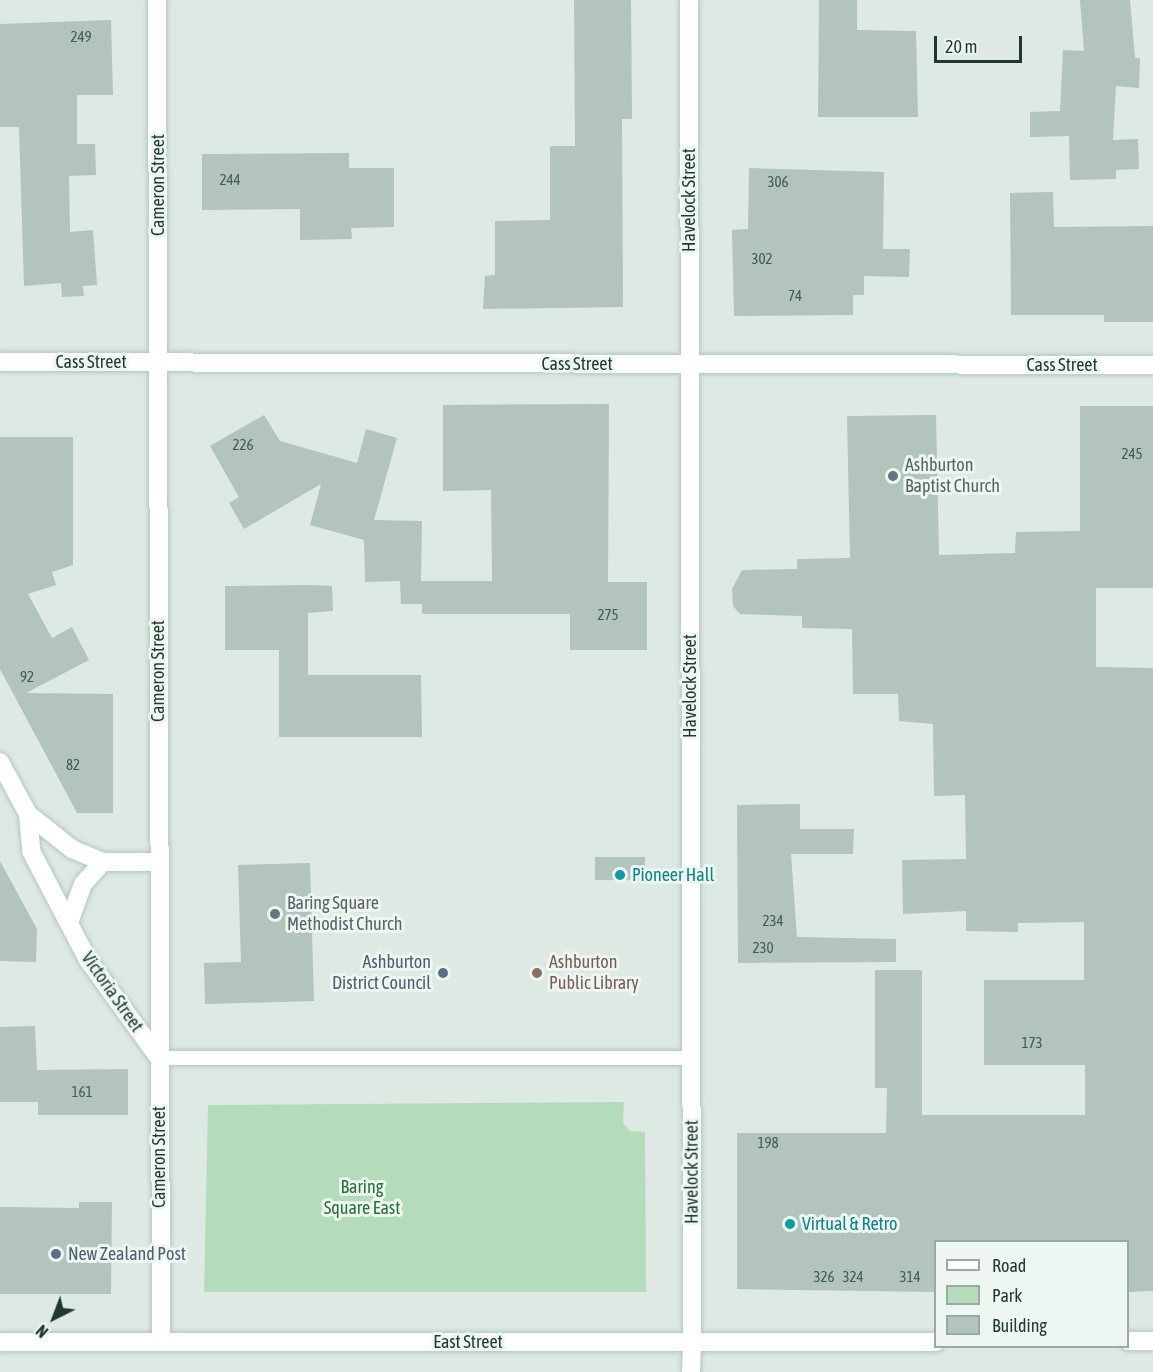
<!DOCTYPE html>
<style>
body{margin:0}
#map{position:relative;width:1153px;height:1372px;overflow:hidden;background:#dde9e2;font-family:"Asap Condensed",sans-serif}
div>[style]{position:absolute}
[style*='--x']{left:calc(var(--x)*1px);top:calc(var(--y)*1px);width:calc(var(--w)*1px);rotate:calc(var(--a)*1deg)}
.green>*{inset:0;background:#b4dcba}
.building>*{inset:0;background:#b2c4bb;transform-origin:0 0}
.roads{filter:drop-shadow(0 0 2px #b0c9bd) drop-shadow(0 0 2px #b0c9bd)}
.service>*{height:14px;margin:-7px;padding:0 7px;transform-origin:7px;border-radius:7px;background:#fff}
.minor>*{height:18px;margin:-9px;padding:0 9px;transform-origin:9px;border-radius:9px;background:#fff}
.tertiary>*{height:18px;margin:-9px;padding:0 9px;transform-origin:9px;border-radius:9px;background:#fff}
.secondary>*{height:18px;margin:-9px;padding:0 9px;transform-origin:9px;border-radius:9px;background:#fff}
.dots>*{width:16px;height:16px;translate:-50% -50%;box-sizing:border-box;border:3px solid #edf6f0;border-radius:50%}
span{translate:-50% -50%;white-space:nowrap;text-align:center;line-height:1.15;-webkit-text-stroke:6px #edf6f0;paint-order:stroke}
.number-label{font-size:15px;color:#435c52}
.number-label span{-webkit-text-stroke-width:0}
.street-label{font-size:18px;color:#1e392f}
.worship-label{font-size:18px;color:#5b616d}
.left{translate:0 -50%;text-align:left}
.culture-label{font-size:18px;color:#0d838f}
.service-label{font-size:18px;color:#4e5e75}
.right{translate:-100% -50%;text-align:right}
.education-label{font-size:18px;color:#785e54}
.park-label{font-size:18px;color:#28703c}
.legend{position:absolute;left:934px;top:1240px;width:195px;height:108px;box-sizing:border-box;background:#edf6f0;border:2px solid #9aaaa3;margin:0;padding:8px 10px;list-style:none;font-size:18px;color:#1e392f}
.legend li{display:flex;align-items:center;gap:12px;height:30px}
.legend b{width:30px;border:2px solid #9aaaa3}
.north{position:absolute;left:24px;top:1288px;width:60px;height:60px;-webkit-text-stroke:4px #edf6f0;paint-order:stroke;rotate:222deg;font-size:16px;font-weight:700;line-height:24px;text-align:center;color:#1e392f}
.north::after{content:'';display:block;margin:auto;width:21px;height:27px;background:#1e392f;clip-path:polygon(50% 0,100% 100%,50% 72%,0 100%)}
.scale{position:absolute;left:934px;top:36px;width:88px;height:27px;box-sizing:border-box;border:3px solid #1e392f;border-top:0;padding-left:8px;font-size:18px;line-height:21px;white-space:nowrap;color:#1e392f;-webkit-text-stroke:4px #edf6f0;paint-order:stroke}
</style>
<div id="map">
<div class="green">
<i style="clip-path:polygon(624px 1102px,623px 1123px,630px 1131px,645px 1132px,646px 1292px,204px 1292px,208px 1105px)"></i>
</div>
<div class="building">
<i style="clip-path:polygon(574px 0,631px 0,632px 119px,622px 119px,623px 307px,483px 309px,485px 276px,495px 275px,495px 221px,550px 220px,550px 146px,575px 146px)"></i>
<i style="clip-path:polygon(819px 0,857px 0,857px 30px,916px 31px,918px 117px,818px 117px)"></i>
<i style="clip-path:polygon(1080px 0,1130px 0,1135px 58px,1140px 58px,1139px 88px,1116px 86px,1113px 140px,1138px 139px,1139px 169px,1116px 170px,1116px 179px,1070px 180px,1069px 136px,1030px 137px,1030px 112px,1060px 111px,1063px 50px,1084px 51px)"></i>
<i style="clip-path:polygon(111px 20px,113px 95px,77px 95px,77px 144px,95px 144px,96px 175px,69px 176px,70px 232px,93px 230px,97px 285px,83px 286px,84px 296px,62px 297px,61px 283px,24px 286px,19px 127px,0 127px,0 24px)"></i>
<i style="clip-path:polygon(349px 153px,349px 168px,394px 168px,394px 227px,351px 228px,352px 239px,300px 240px,300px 209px,202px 210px,202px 154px)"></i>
<i style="clip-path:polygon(749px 168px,884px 172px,883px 249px,910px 249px,909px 277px,864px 276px,864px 295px,853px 295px,853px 315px,734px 316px,732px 230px,748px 229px)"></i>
<i style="clip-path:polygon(1053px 192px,1054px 227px,1153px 226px,1153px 322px,1104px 322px,1104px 315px,1011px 315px,1010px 193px)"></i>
<i style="clip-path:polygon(609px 404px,608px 582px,647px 582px,647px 650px,570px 650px,570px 614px,422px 614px,422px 604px,401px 604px,400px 581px,365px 582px,364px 540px,310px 525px,321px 484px,244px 529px,229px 503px,239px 497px,210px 446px,264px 415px,280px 441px,357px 463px,366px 429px,397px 438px,374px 520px,422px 521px,421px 581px,400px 581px,492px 581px,491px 490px,443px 491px,443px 405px)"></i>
<i style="clip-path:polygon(1080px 406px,1153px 406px,1153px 588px,1096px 588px,1096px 667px,1153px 668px,1153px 1291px,1128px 1292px,1128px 1242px,936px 1242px,936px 1292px,737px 1289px,737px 1133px,886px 1133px,887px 1088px,875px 1088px,875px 970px,922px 970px,922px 1115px,1085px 1115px,1085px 1065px,984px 1065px,984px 980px,1084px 980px,1084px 922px,1018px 923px,1018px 932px,966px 931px,966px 911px,903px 914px,902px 860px,966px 859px,965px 795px,934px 796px,933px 724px,899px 721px,898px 694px,853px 694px,852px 629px,802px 628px,802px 616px,740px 614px,733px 606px,732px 589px,742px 570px,797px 569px,797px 559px,850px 558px,847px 416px,936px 415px,939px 555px,1015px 553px,1016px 532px,1080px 531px)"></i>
<i style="clip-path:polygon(0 437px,73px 437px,73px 565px,52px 572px,56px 585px,28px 594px,52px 638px,72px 627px,89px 660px,26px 693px,113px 694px,113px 813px,77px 813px,0 669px)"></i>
<i style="clip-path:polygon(308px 585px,332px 586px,333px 611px,308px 613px,308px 675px,421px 675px,422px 737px,279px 737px,279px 650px,225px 650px,225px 586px)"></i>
<i style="clip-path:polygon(800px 804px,800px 829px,854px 829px,853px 854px,791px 854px,797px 937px,896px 939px,896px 962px,738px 963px,737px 805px)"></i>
<i style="left:595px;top:857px;width:50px;height:23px"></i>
<i style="clip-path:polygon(0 861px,37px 929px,36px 962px,0 961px)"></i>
<i style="clip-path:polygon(310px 863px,314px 1001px,205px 1004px,204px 963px,241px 962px,238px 865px)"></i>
<i style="clip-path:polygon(35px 1026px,37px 1070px,128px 1069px,128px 1115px,38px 1115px,38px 1102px,0 1102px,0 1027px)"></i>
<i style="clip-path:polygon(79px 1202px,112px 1202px,111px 1294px,0 1294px,0 1207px,79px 1208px)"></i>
</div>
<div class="roads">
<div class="service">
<i style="--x:159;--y:1058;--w:532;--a:0"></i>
</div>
<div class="minor">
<i style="--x:157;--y:0;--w:1342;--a:89.83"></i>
<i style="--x:0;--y:362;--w:1153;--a:0.15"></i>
<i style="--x:0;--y:762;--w:59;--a:61.7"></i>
<i style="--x:28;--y:814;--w:37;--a:85"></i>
<i style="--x:31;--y:851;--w:123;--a:62.4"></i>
<i style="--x:88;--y:960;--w:121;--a:54.1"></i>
<i style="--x:28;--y:814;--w:56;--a:38.5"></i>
<i style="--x:72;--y:849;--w:34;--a:23"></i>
<i style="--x:103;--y:862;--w:56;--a:0"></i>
<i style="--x:69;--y:923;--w:41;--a:-70.3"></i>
<i style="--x:83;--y:884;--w:30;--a:-48"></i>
</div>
<div class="tertiary">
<i style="--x:689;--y:0;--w:1342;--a:89.87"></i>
</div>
<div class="secondary">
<i style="--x:1128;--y:1341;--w:25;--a:0"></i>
<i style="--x:0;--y:1342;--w:936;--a:0"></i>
<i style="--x:691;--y:1372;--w:30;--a:-88"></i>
</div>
</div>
<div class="dots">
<i style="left:893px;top:476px;background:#6b7280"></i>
<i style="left:620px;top:875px;background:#0f9aa8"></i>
<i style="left:275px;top:914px;background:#6b7280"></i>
<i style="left:443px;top:973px;background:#5c6f8a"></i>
<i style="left:537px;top:973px;background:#8d6e63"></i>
<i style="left:790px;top:1224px;background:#0f9aa8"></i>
<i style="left:56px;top:1254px;background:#5c6f8a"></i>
</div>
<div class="number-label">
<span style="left:81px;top:37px">249</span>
<span style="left:230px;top:180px">244</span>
<span style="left:778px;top:182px">306</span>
<span style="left:762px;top:259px">302</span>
<span style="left:795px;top:296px">74</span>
<span style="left:243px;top:445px">226</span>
<span style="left:1132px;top:454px">245</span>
<span style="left:608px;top:615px">275</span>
<span style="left:27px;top:677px">92</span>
<span style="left:73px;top:765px">82</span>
<span style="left:773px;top:921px">234</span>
<span style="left:763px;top:948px">230</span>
<span style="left:1032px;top:1043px">173</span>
<span style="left:82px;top:1092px">161</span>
<span style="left:768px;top:1143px">198</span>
<span style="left:824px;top:1277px">326</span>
<span style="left:853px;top:1277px">324</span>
<span style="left:910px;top:1277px">314</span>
</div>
<div class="street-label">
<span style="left:158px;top:185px;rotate:-90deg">Cameron Street</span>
<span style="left:689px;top:200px;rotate:-90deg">Havelock Street</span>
<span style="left:91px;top:362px">Cass Street</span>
<span style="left:577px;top:364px">Cass Street</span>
<span style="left:1062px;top:365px">Cass Street</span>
<span style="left:158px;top:671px;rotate:-90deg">Cameron Street</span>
<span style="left:690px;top:686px;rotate:-90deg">Havelock Street</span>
<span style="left:112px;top:992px;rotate:55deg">Victoria Street</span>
<span style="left:159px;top:1157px;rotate:-90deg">Cameron Street</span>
<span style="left:692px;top:1172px;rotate:-90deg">Havelock Street</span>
<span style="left:468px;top:1342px">East Street</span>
</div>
<div class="worship-label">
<span class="left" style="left:905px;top:476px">Ashburton<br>Baptist Church</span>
<span class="left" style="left:287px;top:914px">Baring Square<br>Methodist Church</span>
</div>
<div class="culture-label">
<span class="left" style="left:632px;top:875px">Pioneer Hall</span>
<span class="left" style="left:802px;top:1224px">Virtual &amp; Retro</span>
</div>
<div class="service-label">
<span class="right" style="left:431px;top:973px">Ashburton<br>District Council</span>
<span class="left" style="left:68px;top:1254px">New Zealand Post</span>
</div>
<div class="education-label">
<span class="left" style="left:549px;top:973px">Ashburton<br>Public Library</span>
</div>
<div class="park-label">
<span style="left:362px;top:1198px">Baring<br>Square East</span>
</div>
<ul class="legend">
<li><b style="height:8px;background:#fff"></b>Road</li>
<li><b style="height:16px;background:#b4dcba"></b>Park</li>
<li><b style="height:16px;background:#b2c4bb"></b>Building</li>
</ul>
<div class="north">N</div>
<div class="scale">20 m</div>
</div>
